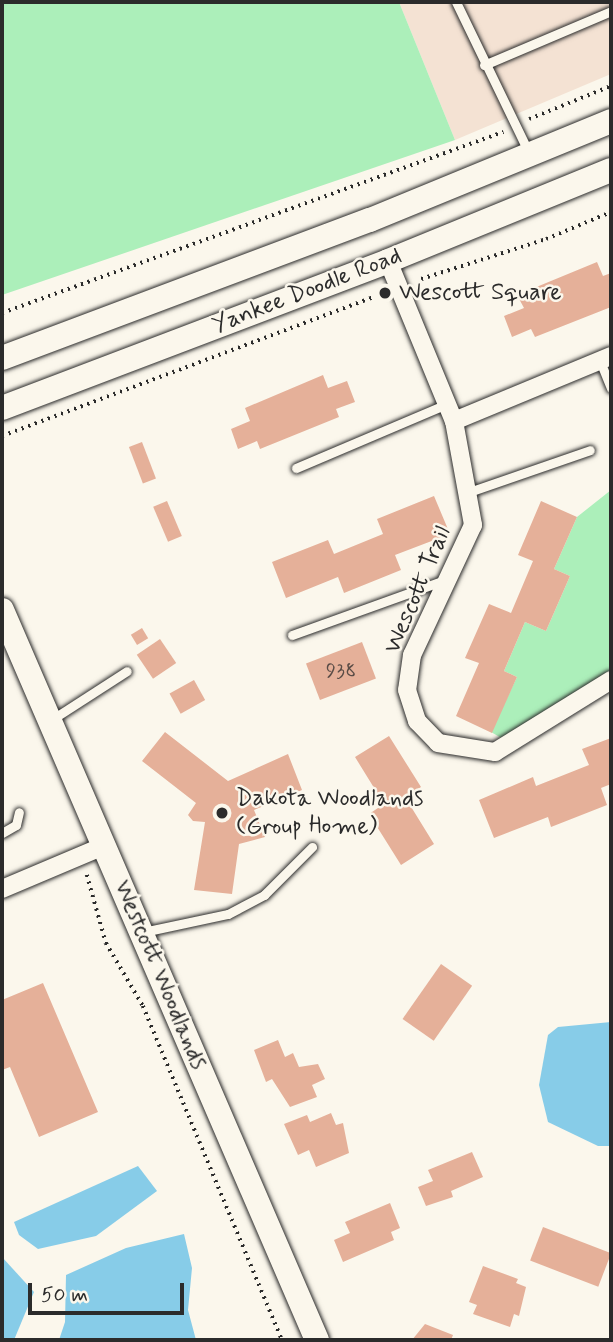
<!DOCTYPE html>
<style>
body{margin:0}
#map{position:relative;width:613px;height:1342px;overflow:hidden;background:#fbf7ec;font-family:Mynerve,sans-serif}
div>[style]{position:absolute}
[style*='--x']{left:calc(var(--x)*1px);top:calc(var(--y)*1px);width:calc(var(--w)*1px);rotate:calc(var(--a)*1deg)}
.built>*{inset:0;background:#f4e2d3}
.green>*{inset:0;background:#acefba}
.water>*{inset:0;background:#87cce8}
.building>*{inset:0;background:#e5b099;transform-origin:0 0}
.path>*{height:3.5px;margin-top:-1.75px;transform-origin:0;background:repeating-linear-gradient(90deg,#2b2b2b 0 2px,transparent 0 7px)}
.roads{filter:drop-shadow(0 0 2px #2b2b2b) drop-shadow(0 0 2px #2b2b2b)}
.lane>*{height:9px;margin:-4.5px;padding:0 4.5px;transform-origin:4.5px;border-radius:4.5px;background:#fbf7ec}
.street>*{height:18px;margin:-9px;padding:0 9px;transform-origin:9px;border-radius:9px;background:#fbf7ec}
.secondary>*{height:24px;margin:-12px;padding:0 12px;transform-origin:12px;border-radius:12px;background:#fbf7ec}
.dots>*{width:19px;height:19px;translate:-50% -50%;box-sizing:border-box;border:4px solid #fbf7ec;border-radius:50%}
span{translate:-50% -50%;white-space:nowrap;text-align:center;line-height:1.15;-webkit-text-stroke:5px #fbf7ec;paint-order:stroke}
.number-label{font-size:21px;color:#5a4c46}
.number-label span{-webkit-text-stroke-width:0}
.street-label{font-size:24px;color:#2b2b2b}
.poi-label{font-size:24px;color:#2b2b2b}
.left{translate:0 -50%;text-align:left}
.frame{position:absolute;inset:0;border:4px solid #2b2b2b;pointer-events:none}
.scale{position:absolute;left:28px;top:1283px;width:156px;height:32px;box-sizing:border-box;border:4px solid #2b2b2b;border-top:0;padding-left:9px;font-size:21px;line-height:24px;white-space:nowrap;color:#2b2b2b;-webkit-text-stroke:5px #fbf7ec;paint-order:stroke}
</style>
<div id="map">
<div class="built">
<i style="clip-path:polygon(399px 2px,611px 2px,611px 74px,455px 140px)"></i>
</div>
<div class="green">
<i style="clip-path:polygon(2px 2px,399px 2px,455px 140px,2px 295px)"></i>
<i style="clip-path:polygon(611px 490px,611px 680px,510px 743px,491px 732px,517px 677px,504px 671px,525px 622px,546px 631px,570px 576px,554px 569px,577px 517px)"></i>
</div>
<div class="water">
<i style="clip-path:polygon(611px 1022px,611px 1146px,598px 1146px,548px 1122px,539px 1085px,548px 1035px,558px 1027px)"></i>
<i style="clip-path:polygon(138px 1166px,157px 1191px,96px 1236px,38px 1249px,19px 1235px,14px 1222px)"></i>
<i style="clip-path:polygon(184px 1234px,192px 1268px,188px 1310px,196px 1340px,59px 1340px,65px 1322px,66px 1275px,126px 1248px)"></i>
<i style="clip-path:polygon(2px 1257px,34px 1292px,14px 1340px,2px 1340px)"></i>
</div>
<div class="building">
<i style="clip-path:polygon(597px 262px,603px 276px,611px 273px,611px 307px,535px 337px,531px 329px,512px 337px,504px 316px,524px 308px,517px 295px)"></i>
<i style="clip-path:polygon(323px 375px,328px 388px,347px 381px,355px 402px,336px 409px,339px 417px,260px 449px,257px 441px,238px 449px,231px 429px,250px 421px,245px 408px)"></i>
<i style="left:142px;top:442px;width:39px;height:14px;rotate:69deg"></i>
<i style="clip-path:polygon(434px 496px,450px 534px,395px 555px,401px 570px,344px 593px,338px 577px,286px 598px,272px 562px,328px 540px,334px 554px,383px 534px,377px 519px)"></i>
<i style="left:167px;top:501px;width:38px;height:15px;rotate:67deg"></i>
<i style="clip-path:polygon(541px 501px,577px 517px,554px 569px,570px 576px,546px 631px,525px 622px,504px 671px,517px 677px,492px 733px,456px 716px,479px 663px,465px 658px,489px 604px,511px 613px,533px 561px,518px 555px)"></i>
<i style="left:142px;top:628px;width:12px;height:13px;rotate:59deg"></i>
<i style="left:160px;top:639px;width:29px;height:28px;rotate:56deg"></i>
<i style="left:362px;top:642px;width:39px;height:60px;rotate:69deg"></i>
<i style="left:194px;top:680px;width:23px;height:28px;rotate:61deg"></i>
<i style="clip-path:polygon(165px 732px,228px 781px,288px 754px,302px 790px,254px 810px,265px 837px,239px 844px,232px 894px,194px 890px,205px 822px,193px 821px,188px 815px,196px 803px,142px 761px)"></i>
<i style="clip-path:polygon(389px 736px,421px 787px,405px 797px,434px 844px,401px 865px,369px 814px,384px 804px,355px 757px)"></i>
<i style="clip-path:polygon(611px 738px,611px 784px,601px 788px,607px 805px,551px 827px,548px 817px,494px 838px,479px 800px,533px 777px,536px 786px,589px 765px,582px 749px)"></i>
<i style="left:441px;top:964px;width:38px;height:67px;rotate:35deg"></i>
<i style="clip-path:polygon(43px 983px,98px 1112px,39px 1137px,10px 1067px,2px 1070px,2px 1000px)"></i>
<i style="clip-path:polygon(278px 1040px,285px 1057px,293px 1053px,299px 1067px,318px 1064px,325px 1079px,312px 1085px,317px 1097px,290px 1107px,272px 1079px,266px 1082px,254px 1050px)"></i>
<i style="clip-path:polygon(331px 1113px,336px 1125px,343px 1123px,349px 1153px,316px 1167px,309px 1150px,298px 1155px,284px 1124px,307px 1115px,310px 1122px)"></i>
<i style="clip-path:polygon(472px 1152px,483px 1177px,451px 1191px,453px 1197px,426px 1206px,418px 1187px,433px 1181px,428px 1170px)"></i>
<i style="clip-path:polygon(390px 1203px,400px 1228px,391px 1232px,394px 1240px,343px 1262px,334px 1240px,350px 1233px,345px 1222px)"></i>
<i style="left:543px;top:1227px;width:73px;height:36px;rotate:21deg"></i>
<i style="clip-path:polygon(483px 1266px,518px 1279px,516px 1283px,526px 1287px,519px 1316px,514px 1314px,510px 1327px,473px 1314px,477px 1305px,469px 1302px)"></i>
<i style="clip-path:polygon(425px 1324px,453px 1335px,451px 1340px,412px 1340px)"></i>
</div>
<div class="path">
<i style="--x:529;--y:119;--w:88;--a:-21.9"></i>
<i style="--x:421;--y:279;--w:131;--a:-17.7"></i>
<i style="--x:546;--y:239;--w:70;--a:-22.6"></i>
<i style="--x:2;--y:313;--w:533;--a:-19.86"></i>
<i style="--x:2;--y:436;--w:397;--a:-20.5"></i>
<i style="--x:87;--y:875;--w:71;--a:74.4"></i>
<i style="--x:106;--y:943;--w:73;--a:59.6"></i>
<i style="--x:143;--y:1006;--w:362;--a:67.4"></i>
</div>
<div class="roads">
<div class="lane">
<i style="--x:456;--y:2;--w:168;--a:64.2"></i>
<i style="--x:484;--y:65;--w:138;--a:-23"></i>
<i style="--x:600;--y:361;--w:29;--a:68"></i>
<i style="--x:296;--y:468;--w:164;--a:-23"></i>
<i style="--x:466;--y:493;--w:131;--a:-19.1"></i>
<i style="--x:292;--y:635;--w:163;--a:-19.8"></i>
<i style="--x:51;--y:720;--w:90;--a:-32.8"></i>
<i style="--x:2;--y:833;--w:16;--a:-30"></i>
<i style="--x:16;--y:825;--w:13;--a:-77"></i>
<i style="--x:143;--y:932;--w:87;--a:-12"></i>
<i style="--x:228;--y:914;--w:41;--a:-27.8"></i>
<i style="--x:264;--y:895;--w:68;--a:-45"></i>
</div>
<div class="street">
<i style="--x:388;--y:261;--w:173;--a:67.6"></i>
<i style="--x:454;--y:421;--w:106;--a:79.6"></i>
<i style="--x:473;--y:525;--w:144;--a:115.1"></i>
<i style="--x:412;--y:655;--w:35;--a:98"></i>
<i style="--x:407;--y:690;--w:33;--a:72"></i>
<i style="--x:417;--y:721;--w:30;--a:46"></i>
<i style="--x:438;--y:743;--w:58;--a:9"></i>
<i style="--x:495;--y:752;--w:137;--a:-31.8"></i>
<i style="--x:454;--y:421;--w:170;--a:-22.5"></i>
<i style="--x:2;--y:889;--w:111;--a:-22.9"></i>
</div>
<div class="secondary">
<i style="--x:2;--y:358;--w:393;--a:-20.6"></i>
<i style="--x:370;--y:220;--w:261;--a:-22.3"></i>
<i style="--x:2;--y:408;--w:413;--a:-20.8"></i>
<i style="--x:388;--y:261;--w:241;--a:-22.2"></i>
<i style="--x:2;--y:610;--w:795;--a:66.66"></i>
</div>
</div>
<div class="dots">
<i style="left:385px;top:293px;background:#2b2b2b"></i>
<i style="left:222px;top:813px;background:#2b2b2b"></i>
</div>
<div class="number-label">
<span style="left:341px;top:671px">938</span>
</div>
<div class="street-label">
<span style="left:307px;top:291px;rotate:-21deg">Yankee Doodle Road</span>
<span style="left:418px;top:590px;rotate:-67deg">Wescott Trail</span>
<span style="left:160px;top:975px;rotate:67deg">Westcott Woodlands</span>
</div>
<div class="poi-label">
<span class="left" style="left:399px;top:293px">Wescott Square</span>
<span class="left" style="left:236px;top:813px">Dakota Woodlands<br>(Group Home)</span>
</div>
<div class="frame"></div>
<div class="scale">50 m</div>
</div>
